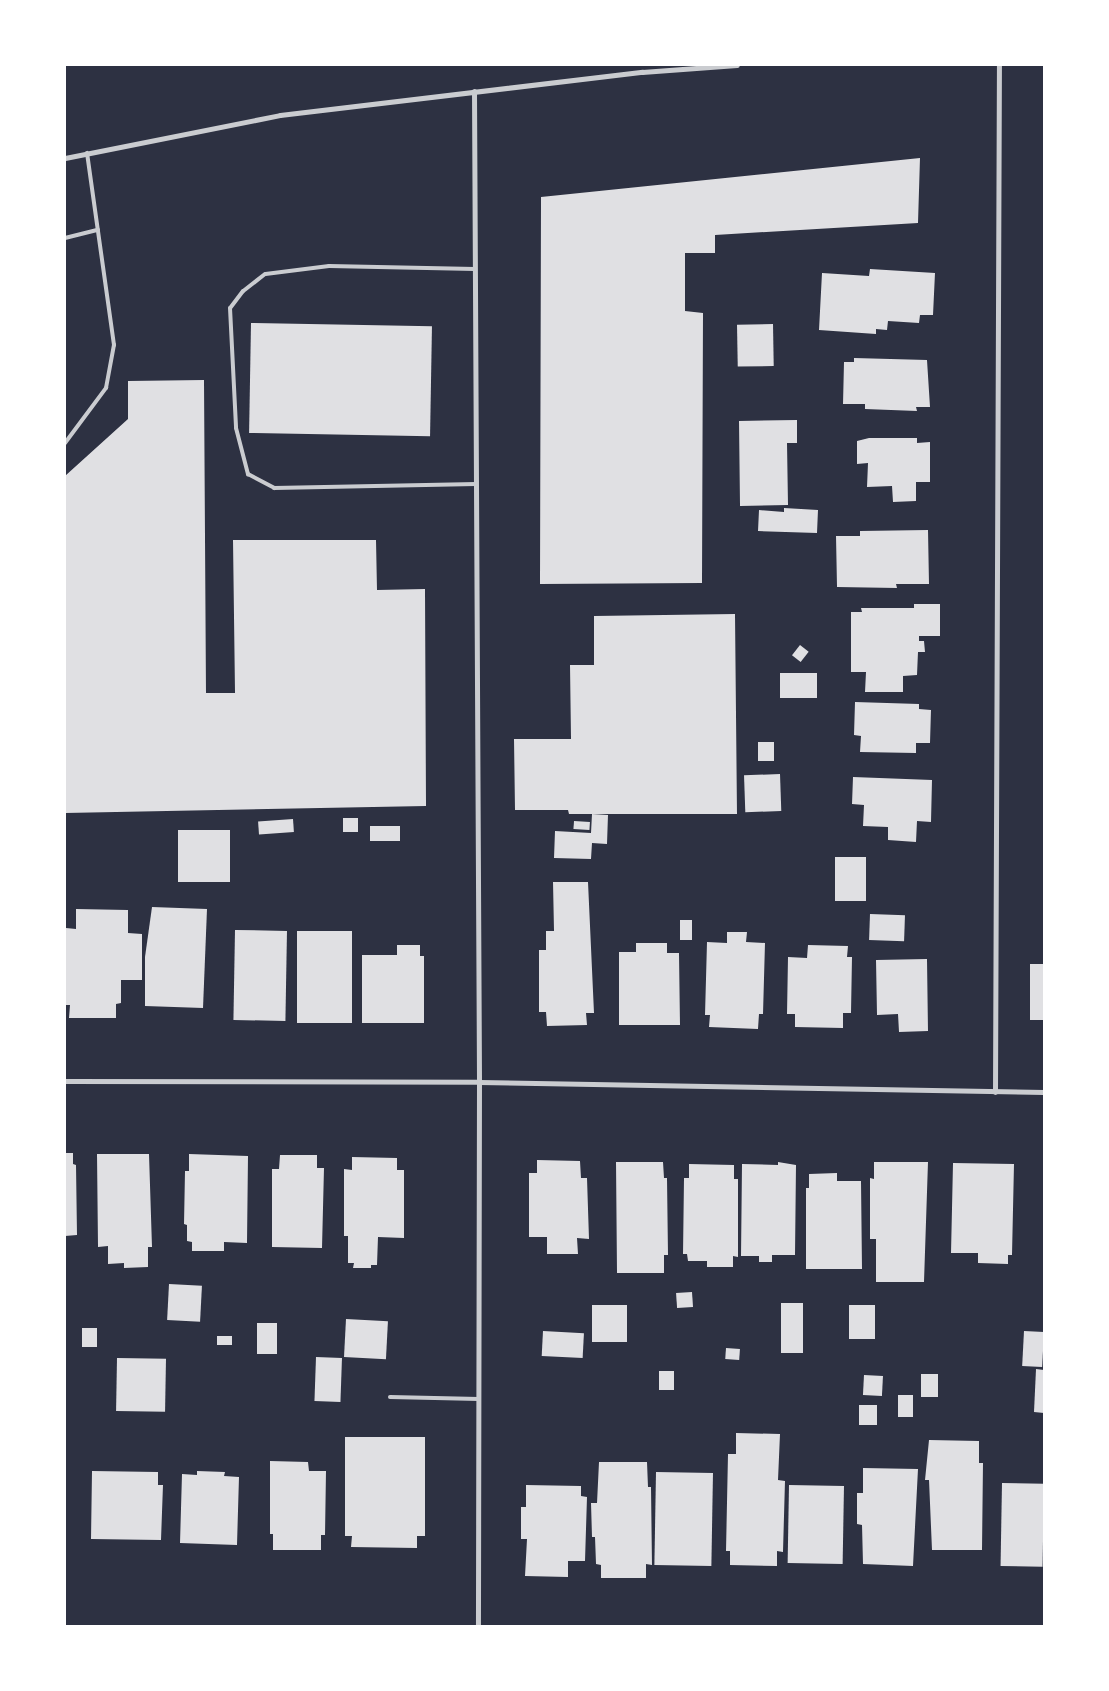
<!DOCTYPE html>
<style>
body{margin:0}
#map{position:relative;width:1109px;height:1691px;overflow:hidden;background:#2d3142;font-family:Roboto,sans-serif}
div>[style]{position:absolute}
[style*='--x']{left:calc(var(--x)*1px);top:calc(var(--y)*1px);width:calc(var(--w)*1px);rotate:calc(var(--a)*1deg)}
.building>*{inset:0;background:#e0e0e3;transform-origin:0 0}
.service>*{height:4px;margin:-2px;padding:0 2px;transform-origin:2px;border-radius:2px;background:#caccd0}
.minor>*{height:5px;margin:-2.5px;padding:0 2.5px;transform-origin:2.5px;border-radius:2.5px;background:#caccd0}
span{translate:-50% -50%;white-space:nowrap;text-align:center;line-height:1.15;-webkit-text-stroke:4px #fff;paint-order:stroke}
.frame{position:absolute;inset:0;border:66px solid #fff;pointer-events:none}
</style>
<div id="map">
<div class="building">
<i style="clip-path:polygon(920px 158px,918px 223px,715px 235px,715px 253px,685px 253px,685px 311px,703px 313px,702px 583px,540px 584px,541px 197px)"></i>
<i style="clip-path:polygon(870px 269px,935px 273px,933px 315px,920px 315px,919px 323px,888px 321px,887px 330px,876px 329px,876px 334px,819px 330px,822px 273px,869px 276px)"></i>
<i style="left:251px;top:323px;width:181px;height:110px;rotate:1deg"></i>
<i style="left:773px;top:324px;width:42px;height:36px;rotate:89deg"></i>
<i style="clip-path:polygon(854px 358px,927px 360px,930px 407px,916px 407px,917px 411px,865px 409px,865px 404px,843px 404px,844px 362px,854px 362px)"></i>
<i style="clip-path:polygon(204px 380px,206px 693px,235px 693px,233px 540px,376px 540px,377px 590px,425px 589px,426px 806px,65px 813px,65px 476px,128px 419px,128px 381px)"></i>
<i style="clip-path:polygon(797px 420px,797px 443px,787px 443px,788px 505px,740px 506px,739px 421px)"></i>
<i style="clip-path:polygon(869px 438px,917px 438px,917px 443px,930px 442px,930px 482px,916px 482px,916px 501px,893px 502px,892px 486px,867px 487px,868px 463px,857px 464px,857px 441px)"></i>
<i style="clip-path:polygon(784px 508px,818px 510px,817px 533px,758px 531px,759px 510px,784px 512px)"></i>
<i style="clip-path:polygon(928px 530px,929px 584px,896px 584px,897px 588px,837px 587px,836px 536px,860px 536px,860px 531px)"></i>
<i style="clip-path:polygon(914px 604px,940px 604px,940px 636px,919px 636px,919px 641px,924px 641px,925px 652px,918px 652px,917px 675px,903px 676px,903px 692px,865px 692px,866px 672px,851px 672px,851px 612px,862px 612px,861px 608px,914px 608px)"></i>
<i style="clip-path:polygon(735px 614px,737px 814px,569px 814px,568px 810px,515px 810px,514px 739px,571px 739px,570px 665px,594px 665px,594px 616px)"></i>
<i style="left:800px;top:645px;width:11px;height:13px;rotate:38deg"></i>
<i style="left:780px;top:673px;width:37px;height:25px"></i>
<i style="clip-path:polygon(855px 702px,919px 704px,919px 709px,931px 710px,930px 743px,916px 743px,916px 753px,860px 752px,861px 736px,854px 735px)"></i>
<i style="left:758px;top:742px;width:16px;height:19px"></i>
<i style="left:780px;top:774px;width:37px;height:36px;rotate:88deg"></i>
<i style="clip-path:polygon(853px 777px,932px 780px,931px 822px,917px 821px,916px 842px,888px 840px,888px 827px,863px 826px,864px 805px,852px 804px)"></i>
<i style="clip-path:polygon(592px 814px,608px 815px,607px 844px,592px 843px,591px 859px,554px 858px,555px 831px,591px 833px)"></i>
<i style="left:343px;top:818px;width:15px;height:14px"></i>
<i style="left:293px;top:819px;width:13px;height:35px;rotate:86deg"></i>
<i style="left:574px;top:821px;width:16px;height:8px;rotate:4deg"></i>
<i style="left:400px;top:826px;width:15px;height:30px;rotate:90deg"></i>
<i style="left:178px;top:830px;width:52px;height:52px"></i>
<i style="left:835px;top:857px;width:31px;height:44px"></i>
<i style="clip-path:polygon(553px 882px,588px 882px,594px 1013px,586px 1013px,587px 1025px,547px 1026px,546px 1012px,539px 1012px,539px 950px,546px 950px,546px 931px,554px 931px)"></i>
<i style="clip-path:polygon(152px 907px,207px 909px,203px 1008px,145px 1006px,145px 957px)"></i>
<i style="clip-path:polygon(76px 909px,128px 910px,128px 933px,142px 934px,142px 980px,121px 980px,121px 1003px,116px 1004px,116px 1018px,69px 1018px,70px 1005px,65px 1005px,66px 928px,76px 929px)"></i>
<i style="left:870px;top:914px;width:35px;height:26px;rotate:2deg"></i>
<i style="left:680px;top:920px;width:12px;height:20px"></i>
<i style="left:235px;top:930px;width:52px;height:90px;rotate:1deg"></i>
<i style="left:297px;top:931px;width:55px;height:92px"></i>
<i style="clip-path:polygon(727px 932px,747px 932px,746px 942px,765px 943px,763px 1014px,759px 1014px,758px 1029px,709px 1027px,710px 1015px,705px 1015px,707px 942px,727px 943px)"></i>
<i style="clip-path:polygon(636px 943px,667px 943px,667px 953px,679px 953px,680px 1025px,619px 1025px,619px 952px,636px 952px)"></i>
<i style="clip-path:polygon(397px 945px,420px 945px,420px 956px,424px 956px,424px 1023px,362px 1023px,362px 955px,397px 955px)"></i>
<i style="clip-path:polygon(808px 945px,848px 946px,847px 957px,852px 957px,851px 1013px,843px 1013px,843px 1028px,795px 1027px,795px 1014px,787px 1014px,788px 957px,807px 958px)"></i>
<i style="clip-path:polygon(927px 959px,928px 1031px,899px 1032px,898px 1014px,877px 1015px,876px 960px)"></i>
<i style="left:1030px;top:964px;width:14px;height:56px"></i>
<i style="clip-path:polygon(65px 1153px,73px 1153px,73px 1164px,76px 1165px,77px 1235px,65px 1236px)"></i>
<i style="clip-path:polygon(97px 1154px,149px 1154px,152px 1247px,148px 1247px,148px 1267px,124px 1268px,124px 1263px,108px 1264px,108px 1246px,98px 1247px)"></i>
<i style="clip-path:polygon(189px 1154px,248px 1156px,247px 1243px,224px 1242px,224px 1251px,192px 1251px,192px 1242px,187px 1241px,187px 1225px,184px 1224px,185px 1171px,189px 1171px)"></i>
<i style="clip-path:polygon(280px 1155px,317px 1155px,317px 1168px,324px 1168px,322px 1248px,272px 1247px,272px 1169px,279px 1169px)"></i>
<i style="clip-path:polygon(352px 1157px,397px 1158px,397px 1170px,404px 1170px,404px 1238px,378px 1237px,377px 1265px,371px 1265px,371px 1268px,353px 1268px,354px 1263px,348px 1263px,348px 1236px,344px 1236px,344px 1169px,352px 1170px)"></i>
<i style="clip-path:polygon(537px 1160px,580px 1161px,581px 1178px,587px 1178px,589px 1239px,577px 1238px,578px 1254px,547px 1254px,547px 1237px,529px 1237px,529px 1173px,537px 1173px)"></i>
<i style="clip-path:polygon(616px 1162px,663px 1162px,664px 1178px,667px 1178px,668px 1255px,664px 1255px,664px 1273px,617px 1273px)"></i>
<i style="clip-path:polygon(778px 1162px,796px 1165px,795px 1255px,772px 1255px,772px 1262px,759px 1262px,759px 1256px,741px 1256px,742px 1164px,778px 1165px)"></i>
<i style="clip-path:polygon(874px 1162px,928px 1162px,924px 1282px,876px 1282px,876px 1239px,870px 1239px,870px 1178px,874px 1179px)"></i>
<i style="clip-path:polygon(953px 1163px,1014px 1164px,1012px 1255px,1008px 1255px,1008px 1264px,978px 1263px,978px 1253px,951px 1253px)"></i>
<i style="clip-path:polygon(689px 1164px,734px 1165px,734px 1179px,738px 1179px,738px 1257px,733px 1256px,733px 1267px,707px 1267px,707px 1261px,688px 1261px,687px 1254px,683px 1254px,684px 1178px,689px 1178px)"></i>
<i style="clip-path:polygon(837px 1173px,837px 1181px,861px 1181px,862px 1269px,806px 1269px,806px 1188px,809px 1188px,809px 1174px)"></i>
<i style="left:169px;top:1284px;width:33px;height:36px;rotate:3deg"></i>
<i style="left:692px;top:1292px;width:15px;height:16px;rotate:86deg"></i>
<i style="left:781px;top:1303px;width:22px;height:50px"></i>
<i style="left:592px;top:1305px;width:35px;height:37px"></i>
<i style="left:849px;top:1305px;width:26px;height:34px"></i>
<i style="left:346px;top:1319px;width:42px;height:38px;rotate:3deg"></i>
<i style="left:257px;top:1323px;width:20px;height:31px"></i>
<i style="left:82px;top:1328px;width:15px;height:19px"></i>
<i style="left:543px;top:1331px;width:41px;height:25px;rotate:3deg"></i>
<i style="left:1024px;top:1331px;width:20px;height:35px;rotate:3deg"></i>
<i style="left:232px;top:1336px;width:9px;height:15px;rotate:90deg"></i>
<i style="left:726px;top:1348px;width:14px;height:11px;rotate:4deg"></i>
<i style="left:316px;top:1357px;width:26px;height:44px;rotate:2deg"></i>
<i style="left:117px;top:1358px;width:49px;height:53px;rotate:1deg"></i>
<i style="clip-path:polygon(1036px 1369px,1044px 1370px,1044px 1413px,1034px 1412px)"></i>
<i style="left:659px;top:1371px;width:15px;height:19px"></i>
<i style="left:921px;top:1374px;width:17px;height:23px"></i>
<i style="left:864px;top:1375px;width:19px;height:20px;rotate:3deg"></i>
<i style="left:898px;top:1395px;width:15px;height:22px"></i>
<i style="left:859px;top:1405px;width:18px;height:20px"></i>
<i style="clip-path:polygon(736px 1433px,780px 1434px,778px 1480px,785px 1481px,783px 1552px,777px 1551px,777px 1566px,730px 1565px,730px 1551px,726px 1551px,728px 1454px,736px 1454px)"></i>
<i style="clip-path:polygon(345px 1437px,425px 1437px,425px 1536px,417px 1536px,417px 1548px,351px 1547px,352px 1536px,345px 1536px)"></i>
<i style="clip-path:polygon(929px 1440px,979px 1441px,979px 1463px,983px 1463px,982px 1550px,932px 1550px,929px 1480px,925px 1480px)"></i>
<i style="clip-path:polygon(270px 1461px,308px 1462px,309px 1471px,326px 1471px,325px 1535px,321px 1535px,321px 1550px,273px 1550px,273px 1534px,270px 1534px)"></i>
<i style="clip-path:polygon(599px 1462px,647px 1462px,648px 1487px,651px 1487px,652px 1565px,646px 1564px,646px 1578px,601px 1578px,601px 1565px,596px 1564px,595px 1537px,592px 1537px,591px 1503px,597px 1503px)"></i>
<i style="clip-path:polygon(863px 1468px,918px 1469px,913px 1566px,863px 1564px,862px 1525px,857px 1524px,857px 1493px,863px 1493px)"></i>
<i style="clip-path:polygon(92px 1471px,158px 1472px,158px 1485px,163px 1485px,161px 1540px,91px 1539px)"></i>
<i style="clip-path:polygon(197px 1471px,225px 1472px,224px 1476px,239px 1477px,237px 1545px,180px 1543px,182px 1474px,197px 1475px)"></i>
<i style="left:656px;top:1472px;width:57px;height:93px;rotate:1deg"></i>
<i style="left:1002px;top:1483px;width:42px;height:83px;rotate:1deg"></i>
<i style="clip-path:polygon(526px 1485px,581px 1486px,581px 1496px,587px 1497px,585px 1561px,568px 1561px,568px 1577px,525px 1576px,527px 1539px,521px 1539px,521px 1507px,526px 1507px)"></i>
<i style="left:789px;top:1485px;width:55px;height:78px;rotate:1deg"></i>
</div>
<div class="service">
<i style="--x:65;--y:238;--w:34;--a:-14"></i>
<i style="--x:475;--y:269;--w:146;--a:-178.8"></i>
<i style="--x:329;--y:266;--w:64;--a:172.9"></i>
<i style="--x:265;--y:274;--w:28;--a:142"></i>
<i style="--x:243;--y:291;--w:21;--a:127"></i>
<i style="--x:230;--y:308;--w:120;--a:87.1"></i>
<i style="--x:236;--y:428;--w:48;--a:75.4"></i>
<i style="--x:248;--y:474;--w:30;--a:28"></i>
<i style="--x:274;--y:488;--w:202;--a:-1.1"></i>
<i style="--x:65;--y:443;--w:69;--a:-53.3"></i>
<i style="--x:106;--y:388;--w:44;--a:-79.5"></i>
<i style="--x:114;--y:345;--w:194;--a:-98"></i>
<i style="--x:390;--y:1397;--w:89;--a:1.3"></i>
</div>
<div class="minor">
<i style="--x:474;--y:91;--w:991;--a:89.71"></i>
<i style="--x:479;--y:1082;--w:544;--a:90.11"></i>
<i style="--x:65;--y:158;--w:219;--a:-11.3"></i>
<i style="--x:280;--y:115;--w:365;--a:-6.8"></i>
<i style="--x:642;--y:72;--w:95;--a:-4.2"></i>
<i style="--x:65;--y:1081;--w:414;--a:0.1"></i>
<i style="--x:479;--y:1082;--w:565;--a:1.01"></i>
<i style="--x:995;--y:1092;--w:1027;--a:-89.78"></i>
</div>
<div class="frame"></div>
</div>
